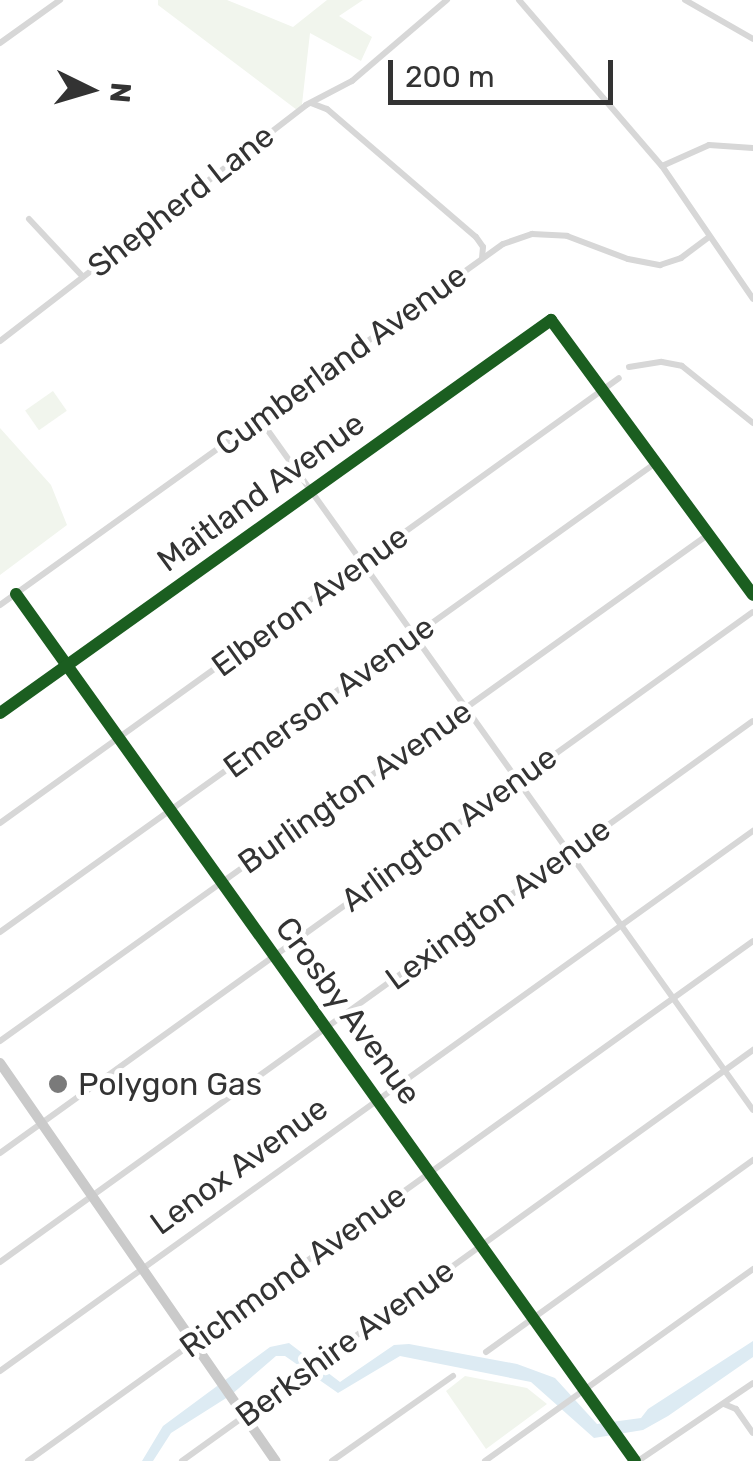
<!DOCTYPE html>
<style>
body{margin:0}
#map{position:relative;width:753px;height:1461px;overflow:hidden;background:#fff;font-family:Rubik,sans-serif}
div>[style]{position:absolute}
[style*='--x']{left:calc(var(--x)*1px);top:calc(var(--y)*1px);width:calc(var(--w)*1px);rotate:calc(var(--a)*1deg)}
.green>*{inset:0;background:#f1f5ed;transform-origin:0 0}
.water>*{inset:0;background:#ddebf3}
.street>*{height:6px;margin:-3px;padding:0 3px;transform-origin:3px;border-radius:3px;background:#d7d7d7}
.primary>*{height:10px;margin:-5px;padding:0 5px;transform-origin:5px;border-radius:5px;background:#cacaca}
.cycleway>*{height:12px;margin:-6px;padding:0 6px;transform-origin:6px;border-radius:6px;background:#1b5e20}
.dots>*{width:28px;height:28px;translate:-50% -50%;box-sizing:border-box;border:5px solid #fff;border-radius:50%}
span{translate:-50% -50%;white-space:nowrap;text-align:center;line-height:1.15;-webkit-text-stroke:10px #fff;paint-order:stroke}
.street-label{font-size:32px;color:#333}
.poi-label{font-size:32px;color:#333}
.left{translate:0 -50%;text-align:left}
.north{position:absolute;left:40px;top:40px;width:100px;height:100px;-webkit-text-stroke:8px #fff;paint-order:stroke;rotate:95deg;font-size:28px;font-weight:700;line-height:40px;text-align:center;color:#333}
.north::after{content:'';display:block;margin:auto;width:35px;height:45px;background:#333;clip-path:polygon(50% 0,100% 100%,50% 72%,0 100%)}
.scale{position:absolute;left:388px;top:60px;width:225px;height:45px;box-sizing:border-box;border:5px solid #333;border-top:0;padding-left:12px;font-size:30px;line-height:35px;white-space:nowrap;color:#333;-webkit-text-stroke:8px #fff;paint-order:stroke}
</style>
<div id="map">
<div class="green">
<i style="clip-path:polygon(158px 0,227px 0,293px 27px,327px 0,363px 0,339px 16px,372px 37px,361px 61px,310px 33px,301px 113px,158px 5px)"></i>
<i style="left:53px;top:391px;width:24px;height:34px;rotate:55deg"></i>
<i style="clip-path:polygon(0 428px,51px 485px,67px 525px,0 575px)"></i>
<i style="clip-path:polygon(465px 1376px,527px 1388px,547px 1404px,486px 1449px,446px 1391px)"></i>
</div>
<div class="water">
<i style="clip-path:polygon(753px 1341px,753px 1357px,668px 1416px,643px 1430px,594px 1438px,531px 1382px,400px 1356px,338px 1393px,285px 1356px,276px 1356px,231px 1395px,171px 1433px,153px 1461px,142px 1461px,163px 1426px,270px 1347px,289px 1343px,340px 1382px,394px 1345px,409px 1344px,517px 1364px,555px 1378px,597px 1424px,641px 1418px,648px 1409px)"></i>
</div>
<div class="street">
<i style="--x:519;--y:0;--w:219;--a:49.3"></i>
<i style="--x:662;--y:166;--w:161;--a:55.6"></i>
<i style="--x:685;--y:0;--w:78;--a:29.8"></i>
<i style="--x:0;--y:43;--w:74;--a:-35.6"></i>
<i style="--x:311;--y:103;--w:17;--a:21"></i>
<i style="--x:327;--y:109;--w:196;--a:40.7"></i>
<i style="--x:476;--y:237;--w:12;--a:55"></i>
<i style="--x:483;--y:247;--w:11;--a:95"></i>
<i style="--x:662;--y:166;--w:51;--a:-24.1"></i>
<i style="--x:709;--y:145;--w:44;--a:3.9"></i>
<i style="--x:29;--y:219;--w:79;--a:47"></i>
<i style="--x:0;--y:341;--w:386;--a:-37.6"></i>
<i style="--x:306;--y:105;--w:52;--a:-27.6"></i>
<i style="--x:352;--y:81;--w:125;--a:-40.5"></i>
<i style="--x:629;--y:367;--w:33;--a:-9"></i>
<i style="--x:662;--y:362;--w:20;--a:11"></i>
<i style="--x:682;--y:366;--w:91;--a:38.8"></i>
<i style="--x:259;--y:418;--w:850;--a:54.48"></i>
<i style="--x:16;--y:594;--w:1065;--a:54.47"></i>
<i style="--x:0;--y:605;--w:619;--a:-35.67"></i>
<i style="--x:503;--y:244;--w:31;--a:-19"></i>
<i style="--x:532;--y:234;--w:35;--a:3"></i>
<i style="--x:567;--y:236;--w:65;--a:20.7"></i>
<i style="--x:628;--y:259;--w:33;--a:11"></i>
<i style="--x:660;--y:265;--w:22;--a:-18"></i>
<i style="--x:681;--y:258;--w:34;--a:-37"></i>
<i style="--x:0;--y:713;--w:677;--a:-35.5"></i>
<i style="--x:551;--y:320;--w:341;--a:53.7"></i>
<i style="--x:0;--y:823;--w:762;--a:-35.71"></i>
<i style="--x:0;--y:932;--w:808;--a:-35.58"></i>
<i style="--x:0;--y:1041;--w:872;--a:-35.57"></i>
<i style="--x:0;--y:1153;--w:927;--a:-35.7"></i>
<i style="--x:0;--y:1262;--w:927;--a:-35.7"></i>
<i style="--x:486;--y:1352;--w:329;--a:-35.7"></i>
<i style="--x:0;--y:1371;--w:927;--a:-35.65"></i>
<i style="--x:724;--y:1404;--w:13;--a:23"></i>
<i style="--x:736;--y:1409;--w:29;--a:55"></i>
<i style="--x:28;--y:1461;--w:892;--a:-35.65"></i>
<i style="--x:182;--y:1461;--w:704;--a:-35.75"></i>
<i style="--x:332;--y:1461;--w:148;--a:-35.1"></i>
<i style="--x:485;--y:1461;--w:330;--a:-35.6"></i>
<i style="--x:638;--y:1461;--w:139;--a:-34.1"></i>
</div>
<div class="primary">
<i style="--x:0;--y:1063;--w:484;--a:55.3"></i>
</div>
<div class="cycleway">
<i style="--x:16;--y:594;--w:1065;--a:54.47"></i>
<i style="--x:0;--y:713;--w:677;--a:-35.5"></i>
<i style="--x:551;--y:320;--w:341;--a:53.7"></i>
</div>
<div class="dots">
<i style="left:58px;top:1084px;background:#7a7a7a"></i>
</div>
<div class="street-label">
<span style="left:181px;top:201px;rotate:-38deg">Shepherd Lane</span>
<span style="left:341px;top:360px;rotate:-36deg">Cumberland Avenue</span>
<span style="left:261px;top:492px;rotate:-36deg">Maitland Avenue</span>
<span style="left:310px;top:601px;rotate:-36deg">Elberon Avenue</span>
<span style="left:329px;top:697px;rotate:-36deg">Emerson Avenue</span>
<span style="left:355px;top:787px;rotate:-35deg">Burlington Avenue</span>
<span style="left:449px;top:829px;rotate:-36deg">Arlington Avenue</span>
<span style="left:498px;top:904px;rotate:-36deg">Lexington Avenue</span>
<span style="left:348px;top:1011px;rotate:54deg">Crosby Avenue</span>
<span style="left:239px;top:1166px;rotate:-36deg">Lenox Avenue</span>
<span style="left:293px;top:1271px;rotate:-36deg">Richmond Avenue</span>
<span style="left:345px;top:1343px;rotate:-36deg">Berkshire Avenue</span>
</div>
<div class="poi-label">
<span class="left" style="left:78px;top:1084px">Polygon Gas</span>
</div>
<div class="north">N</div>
<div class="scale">200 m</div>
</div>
